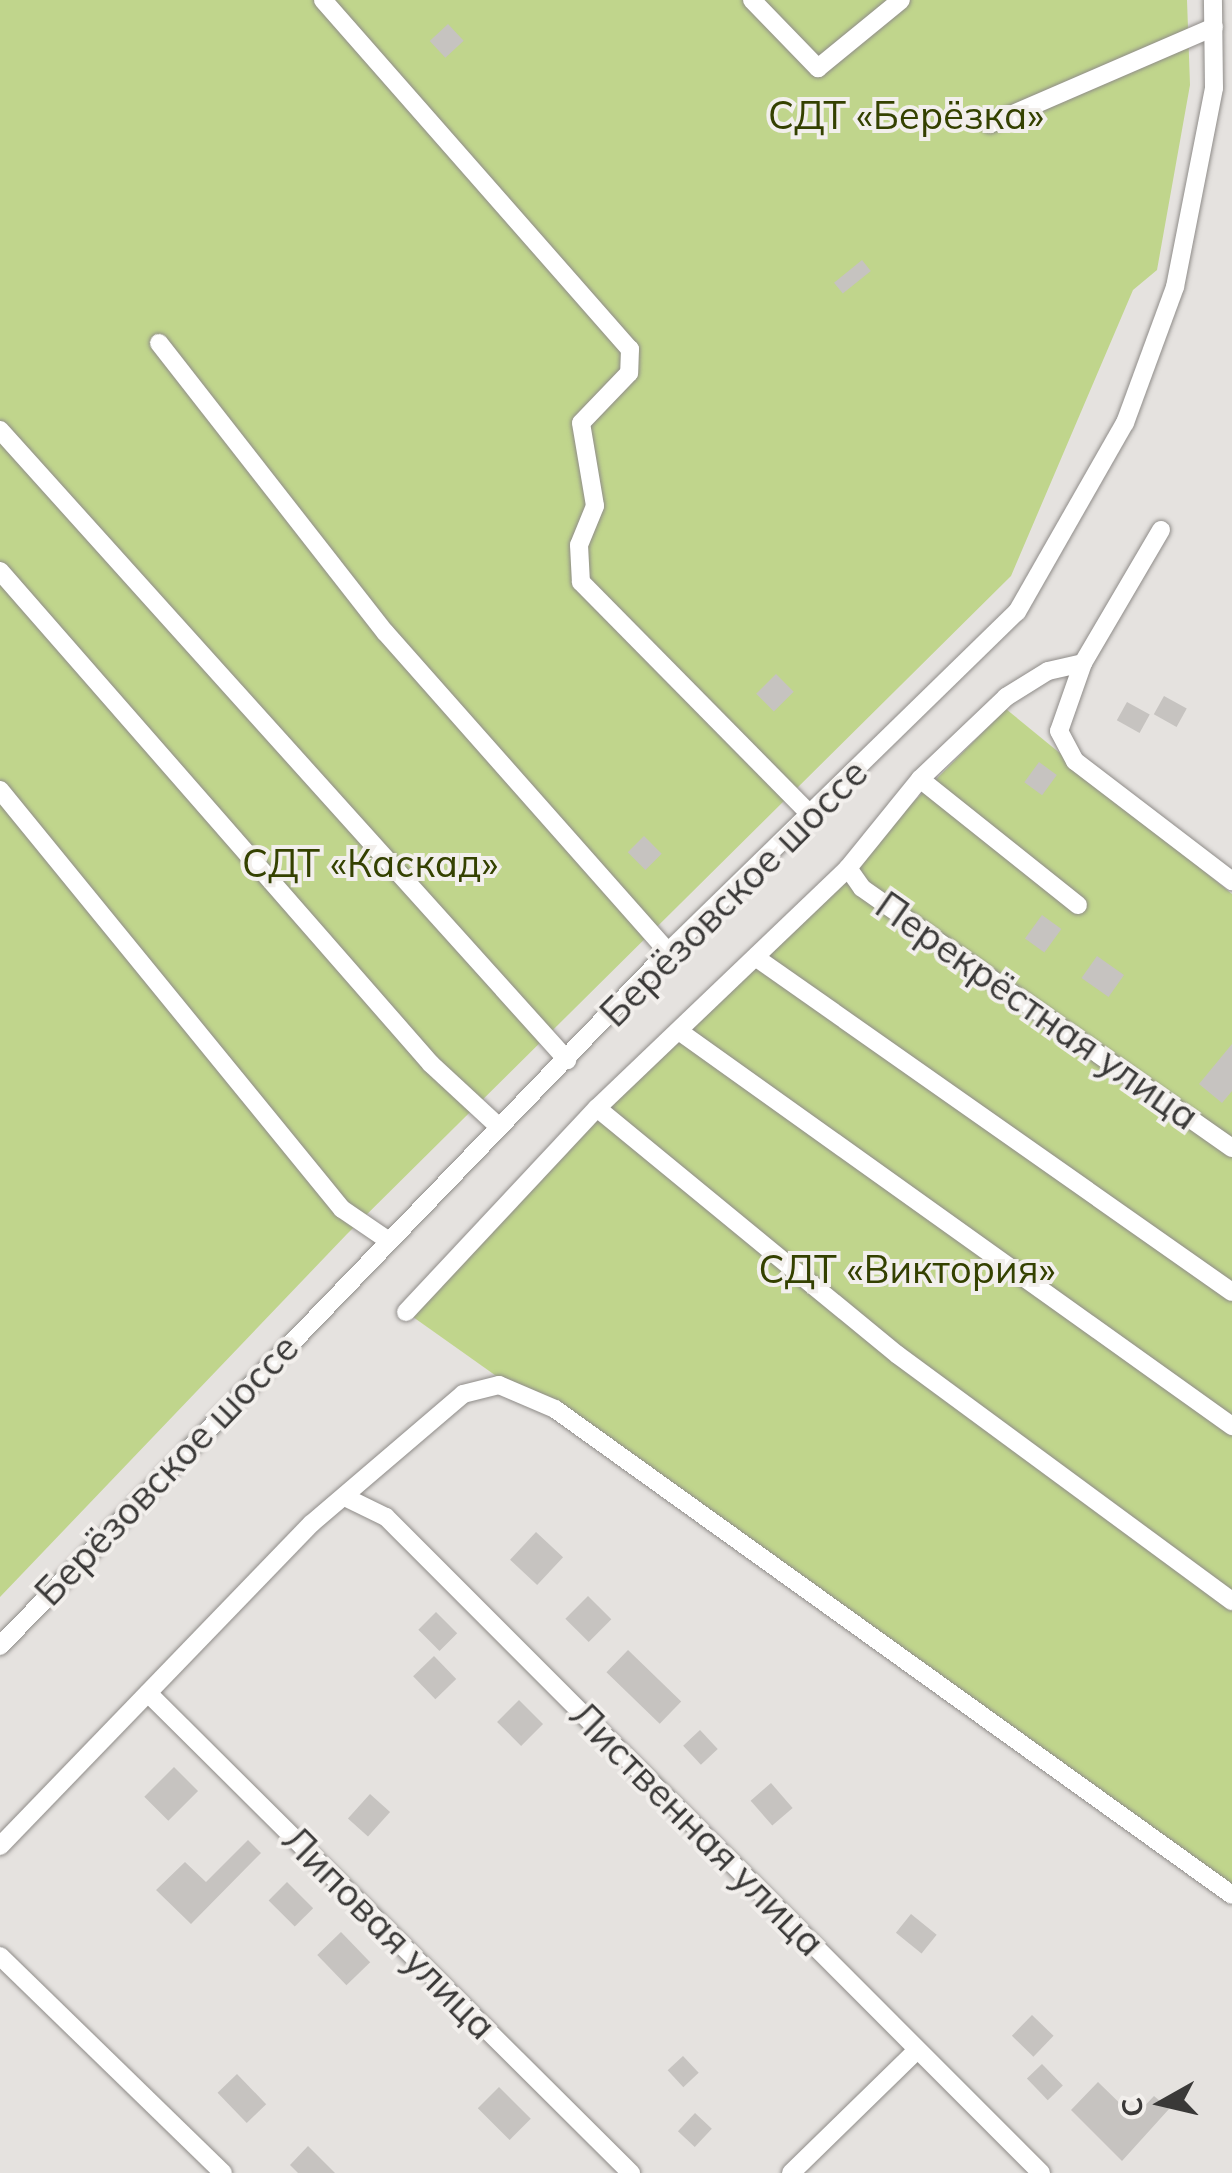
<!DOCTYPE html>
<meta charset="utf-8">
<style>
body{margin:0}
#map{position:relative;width:1232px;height:2173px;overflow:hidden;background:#e5e2df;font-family:Mulish,sans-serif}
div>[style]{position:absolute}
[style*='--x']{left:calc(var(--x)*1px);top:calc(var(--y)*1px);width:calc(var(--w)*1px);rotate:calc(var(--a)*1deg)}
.green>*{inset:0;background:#c0d58c}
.building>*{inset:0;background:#c6c3c0;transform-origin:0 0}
.roads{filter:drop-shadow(0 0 2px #8f8c89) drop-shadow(0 0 2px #8f8c89)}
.minor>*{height:18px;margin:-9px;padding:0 9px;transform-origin:9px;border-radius:9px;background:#fff}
span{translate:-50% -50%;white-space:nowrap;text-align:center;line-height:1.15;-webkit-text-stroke:8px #f2efec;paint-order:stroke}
.park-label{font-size:38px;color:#344100}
.street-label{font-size:38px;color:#3a3938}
.north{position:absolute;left:1112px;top:2053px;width:100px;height:100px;-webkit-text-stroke:8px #f2efec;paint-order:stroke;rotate:262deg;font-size:28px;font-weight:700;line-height:40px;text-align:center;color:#3a3938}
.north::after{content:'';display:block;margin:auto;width:35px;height:45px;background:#3a3938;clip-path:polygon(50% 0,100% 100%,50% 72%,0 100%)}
</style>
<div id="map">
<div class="green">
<i style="clip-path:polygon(0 0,1187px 0,1190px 85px,1157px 270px,1133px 290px,1011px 576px,347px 1234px,0 1597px)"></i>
<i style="clip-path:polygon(1006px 709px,1232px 894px,1232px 1897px,406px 1312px)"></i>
</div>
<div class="building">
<i style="left:448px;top:24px;width:23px;height:25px;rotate:47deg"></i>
<i style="left:862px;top:260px;width:14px;height:36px;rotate:51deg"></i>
<i style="left:776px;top:674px;width:25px;height:28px;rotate:45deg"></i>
<i style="left:1164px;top:696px;width:26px;height:21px;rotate:29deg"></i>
<i style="left:1127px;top:702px;width:26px;height:21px;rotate:29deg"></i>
<i style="left:1039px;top:762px;width:22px;height:25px;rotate:36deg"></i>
<i style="left:644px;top:836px;width:25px;height:23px;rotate:45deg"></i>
<i style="left:1042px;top:915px;width:24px;height:29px;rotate:36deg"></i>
<i style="left:1097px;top:956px;width:33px;height:27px;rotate:35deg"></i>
<i style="clip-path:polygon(1232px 1044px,1232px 1091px,1222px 1103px,1199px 1084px)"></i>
<i style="left:536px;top:1532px;width:37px;height:38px;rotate:43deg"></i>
<i style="left:588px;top:1596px;width:33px;height:32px;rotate:45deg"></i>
<i style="left:436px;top:1612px;width:30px;height:25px;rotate:45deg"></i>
<i style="left:628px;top:1650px;width:74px;height:31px;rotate:44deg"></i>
<i style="left:434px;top:1656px;width:32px;height:29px;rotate:46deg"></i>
<i style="left:519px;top:1700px;width:34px;height:31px;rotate:45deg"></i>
<i style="left:700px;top:1730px;width:26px;height:23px;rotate:47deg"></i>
<i style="left:174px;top:1767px;width:34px;height:42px;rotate:45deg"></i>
<i style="left:771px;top:1783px;width:33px;height:27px;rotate:49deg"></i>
<i style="left:370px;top:1794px;width:27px;height:33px;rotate:42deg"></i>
<i style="clip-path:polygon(248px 1840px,261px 1853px,191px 1924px,156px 1890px,185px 1862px,206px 1882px)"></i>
<i style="left:287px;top:1882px;width:37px;height:26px;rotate:45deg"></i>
<i style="left:911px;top:1914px;width:33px;height:24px;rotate:39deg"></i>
<i style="left:341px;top:1932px;width:42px;height:33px;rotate:46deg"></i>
<i style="left:1032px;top:2015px;width:30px;height:29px;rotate:44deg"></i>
<i style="left:683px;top:2056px;width:23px;height:21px;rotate:47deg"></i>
<i style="left:1042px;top:2064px;width:30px;height:21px;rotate:46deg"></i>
<i style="left:237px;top:2074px;width:42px;height:27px;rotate:46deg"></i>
<i style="clip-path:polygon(1098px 2082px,1134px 2117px,1154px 2096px,1169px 2109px,1122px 2161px,1071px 2110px)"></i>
<i style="left:499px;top:2087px;width:45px;height:30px;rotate:45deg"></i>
<i style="left:695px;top:2113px;width:23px;height:25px;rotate:43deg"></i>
<i style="clip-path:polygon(308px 2146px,335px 2173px,298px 2173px,290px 2165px)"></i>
</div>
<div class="roads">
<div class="minor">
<i style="--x:323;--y:0;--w:465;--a:48.7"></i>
<i style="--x:630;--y:349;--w:24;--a:92"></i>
<i style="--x:629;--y:373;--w:69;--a:133.8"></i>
<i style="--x:581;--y:423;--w:84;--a:80.4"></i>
<i style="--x:595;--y:506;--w:42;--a:112.3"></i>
<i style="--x:579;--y:545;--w:37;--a:87"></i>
<i style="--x:581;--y:582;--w:329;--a:45.4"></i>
<i style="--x:752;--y:0;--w:95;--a:45.9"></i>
<i style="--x:818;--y:68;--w:107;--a:-39.3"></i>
<i style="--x:990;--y:124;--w:244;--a:-23.4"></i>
<i style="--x:159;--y:343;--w:367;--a:52"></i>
<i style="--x:385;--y:632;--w:427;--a:48.5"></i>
<i style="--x:0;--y:430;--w:848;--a:48.01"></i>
<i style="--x:1161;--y:530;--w:154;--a:120.4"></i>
<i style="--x:1083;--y:663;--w:72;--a:109.4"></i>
<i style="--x:1059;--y:731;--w:34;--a:62"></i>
<i style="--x:1075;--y:761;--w:198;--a:37.4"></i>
<i style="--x:0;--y:571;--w:655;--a:48.84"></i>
<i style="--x:431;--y:1064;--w:91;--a:42.8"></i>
<i style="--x:920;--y:779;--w:202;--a:38.6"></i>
<i style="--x:0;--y:790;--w:541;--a:50.78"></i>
<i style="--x:342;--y:1209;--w:53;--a:34.3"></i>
<i style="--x:848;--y:868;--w:24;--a:55"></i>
<i style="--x:862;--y:888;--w:452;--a:35.1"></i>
<i style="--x:758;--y:959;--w:579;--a:35.09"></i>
<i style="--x:683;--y:1034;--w:675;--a:35.53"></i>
<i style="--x:597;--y:1108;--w:389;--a:39.4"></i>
<i style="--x:898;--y:1355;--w:415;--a:36.4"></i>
<i style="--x:406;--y:1312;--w:279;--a:-46.9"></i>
<i style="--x:597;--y:1108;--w:347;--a:-43.7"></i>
<i style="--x:848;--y:868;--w:114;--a:-51"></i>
<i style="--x:920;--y:779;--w:119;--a:-43.6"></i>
<i style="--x:1006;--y:697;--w:49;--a:-31.8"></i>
<i style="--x:1048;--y:671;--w:36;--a:-13"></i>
<i style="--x:347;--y:1498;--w:43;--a:26"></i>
<i style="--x:386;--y:1517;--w:927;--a:45.04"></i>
<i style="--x:0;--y:1646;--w:963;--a:-46.09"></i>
<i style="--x:668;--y:952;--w:487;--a:-44.3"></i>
<i style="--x:1017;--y:612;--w:218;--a:-60.3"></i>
<i style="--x:1125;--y:423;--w:145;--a:-69.8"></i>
<i style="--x:1175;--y:287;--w:203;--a:-78.9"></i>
<i style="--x:1214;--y:88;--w:88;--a:-90.7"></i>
<i style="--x:148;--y:1693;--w:681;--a:44.82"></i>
<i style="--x:0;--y:1846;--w:448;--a:-46"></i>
<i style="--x:311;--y:1524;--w:200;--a:-40.5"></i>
<i style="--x:463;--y:1394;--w:37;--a:-14"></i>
<i style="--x:499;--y:1385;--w:61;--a:23.2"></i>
<i style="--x:555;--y:1409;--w:833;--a:35.67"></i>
<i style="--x:0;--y:1956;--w:311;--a:44.2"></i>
<i style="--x:791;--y:2173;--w:175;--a:-44.3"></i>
</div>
</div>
<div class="park-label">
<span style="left:906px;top:116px">СДТ «Берёзка»</span>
<span style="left:370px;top:864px">СДТ «Каскад»</span>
<span style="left:907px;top:1270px">СДТ «Виктория»</span>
</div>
<div class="street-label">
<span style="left:734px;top:893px;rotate:-45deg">Берёзовское шоссе</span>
<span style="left:1037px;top:1011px;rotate:35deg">Перекрёстная улица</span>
<span style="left:167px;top:1470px;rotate:-46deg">Берёзовское шоссе</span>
<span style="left:697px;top:1829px;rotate:45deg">Лиственная улица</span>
<span style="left:389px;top:1933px;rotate:45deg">Липовая улица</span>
</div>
<div class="north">С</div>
</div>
